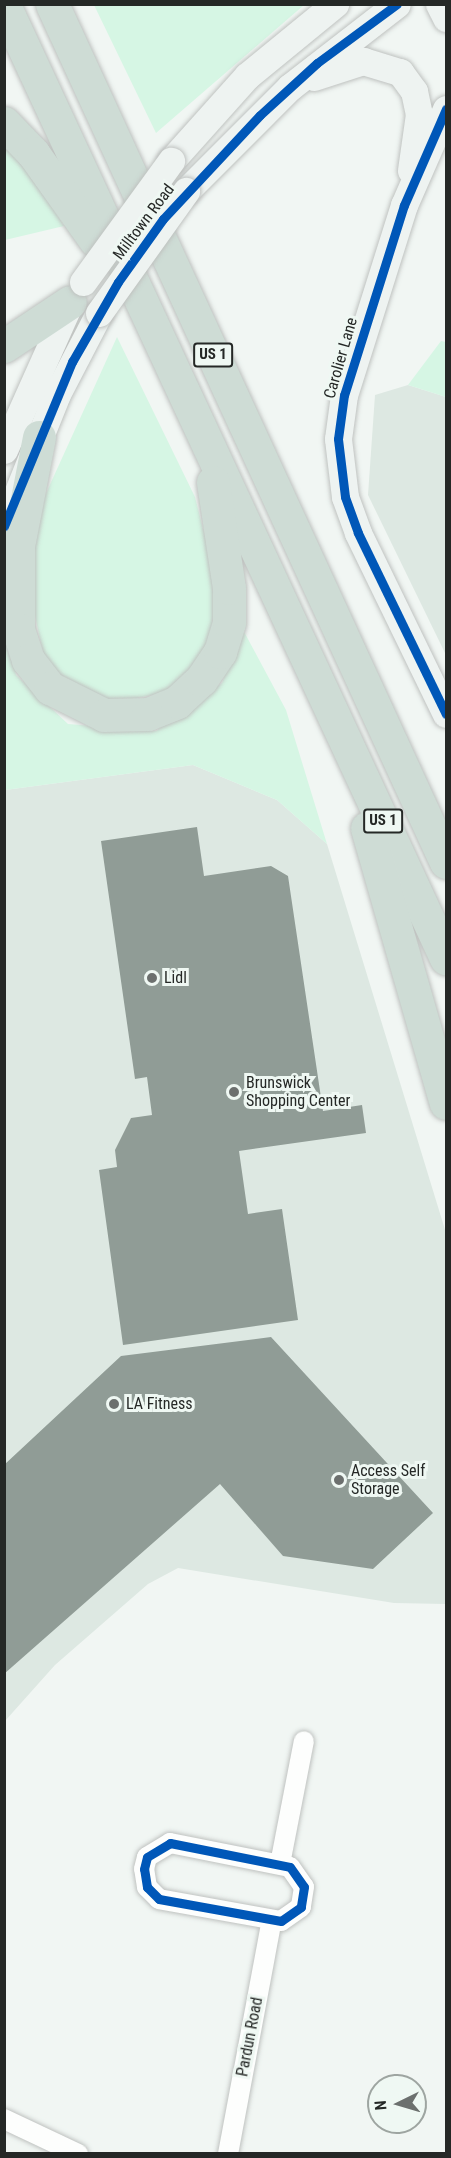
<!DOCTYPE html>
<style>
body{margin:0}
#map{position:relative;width:451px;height:2158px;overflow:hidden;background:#f1f6f3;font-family:"Roboto Condensed",sans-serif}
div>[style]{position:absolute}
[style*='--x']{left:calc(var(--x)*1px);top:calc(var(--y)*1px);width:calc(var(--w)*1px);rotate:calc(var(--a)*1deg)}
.built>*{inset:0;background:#dde8e2}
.green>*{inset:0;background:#d6f6e4}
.building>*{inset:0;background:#909c96}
.roads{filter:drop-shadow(0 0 2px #bfc2c0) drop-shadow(0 0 2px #bfc2c0)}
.street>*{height:20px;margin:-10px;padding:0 10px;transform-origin:10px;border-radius:10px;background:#fdfefd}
.secondary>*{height:27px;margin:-13.5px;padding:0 13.5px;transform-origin:13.5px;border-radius:13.5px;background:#eef3f1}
.highway>*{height:33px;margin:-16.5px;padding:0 16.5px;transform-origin:16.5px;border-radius:16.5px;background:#cedcd5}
.bridges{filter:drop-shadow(0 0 2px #bfc2c0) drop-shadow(0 0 2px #bfc2c0)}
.secondary-bridge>*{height:27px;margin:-13.5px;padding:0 13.5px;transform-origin:13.5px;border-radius:13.5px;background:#eef3f1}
.cycleway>*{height:9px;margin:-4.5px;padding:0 4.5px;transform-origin:4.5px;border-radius:4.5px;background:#0057b8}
.dots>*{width:16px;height:16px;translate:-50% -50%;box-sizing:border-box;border:3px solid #eff8f3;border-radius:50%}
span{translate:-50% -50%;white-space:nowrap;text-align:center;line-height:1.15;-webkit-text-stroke:6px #eff8f3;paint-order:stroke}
.shield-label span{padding:2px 4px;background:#eff8f3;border:2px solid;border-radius:4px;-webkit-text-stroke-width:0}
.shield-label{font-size:15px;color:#252826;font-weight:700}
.street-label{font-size:16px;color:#252826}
.poi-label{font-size:16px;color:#252826}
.left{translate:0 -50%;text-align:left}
.frame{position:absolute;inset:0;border:6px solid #252826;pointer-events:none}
.north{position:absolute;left:367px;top:2074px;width:60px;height:60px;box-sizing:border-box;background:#eff8f3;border:2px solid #9ea5a1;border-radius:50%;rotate:265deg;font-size:16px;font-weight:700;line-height:24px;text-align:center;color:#252826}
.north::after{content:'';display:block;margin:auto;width:21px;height:27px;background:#6c706e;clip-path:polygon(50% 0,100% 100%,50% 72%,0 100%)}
</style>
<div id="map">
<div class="built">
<i style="clip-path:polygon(408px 385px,446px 397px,446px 655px,368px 495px,375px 395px)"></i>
<i style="clip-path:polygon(193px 765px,277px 800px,327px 844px,446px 1233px,446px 1604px,394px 1603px,178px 1568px,148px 1584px,55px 1665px,5px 1721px,5px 790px)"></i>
</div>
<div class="green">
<i style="clip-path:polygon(94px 5px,304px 5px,156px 133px)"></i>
<i style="clip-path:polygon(4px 144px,25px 163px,64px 226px,5px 240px)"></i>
<i style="clip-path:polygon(117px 337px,195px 497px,217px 584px,209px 649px,168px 692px,116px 702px,77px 693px,44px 658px,28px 582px,43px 500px)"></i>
<i style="clip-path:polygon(441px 341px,446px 342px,446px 397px,408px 385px)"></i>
<i style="clip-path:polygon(4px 601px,16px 675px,68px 724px,156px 731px,222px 683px,242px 628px,286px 710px,327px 844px,277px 800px,193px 765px,5px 790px)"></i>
</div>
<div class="building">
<i style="clip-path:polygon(197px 827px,204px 876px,271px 866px,288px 876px,323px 1111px,362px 1105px,366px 1133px,239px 1151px,248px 1214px,282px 1209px,298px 1320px,123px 1345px,99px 1170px,117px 1167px,115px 1150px,131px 1118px,152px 1115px,147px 1077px,135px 1079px,101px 841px)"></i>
<i style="clip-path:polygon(271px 1337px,433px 1513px,373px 1569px,283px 1556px,220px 1484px,4px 1674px,4px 1465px,121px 1356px)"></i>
</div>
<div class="roads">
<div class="street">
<i style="--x:170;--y:1843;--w:122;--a:11.3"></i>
<i style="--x:290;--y:1867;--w:24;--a:55"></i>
<i style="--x:304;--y:1887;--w:20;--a:99"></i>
<i style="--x:301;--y:1907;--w:24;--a:145"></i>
<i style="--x:281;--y:1921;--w:124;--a:-169.8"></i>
<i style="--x:159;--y:1899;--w:17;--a:-135"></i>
<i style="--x:147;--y:1887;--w:18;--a:-99"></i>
<i style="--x:144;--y:1869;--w:12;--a:-76"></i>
<i style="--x:147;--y:1857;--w:27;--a:-31"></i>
<i style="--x:280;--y:1864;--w:125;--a:-79"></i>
<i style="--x:4;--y:2119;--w:82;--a:25.3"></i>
<i style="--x:228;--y:2154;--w:238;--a:-79.4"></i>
</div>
<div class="secondary">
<i style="--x:439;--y:4;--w:16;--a:63"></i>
<i style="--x:314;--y:77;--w:52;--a:-18.1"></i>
<i style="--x:363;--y:61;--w:39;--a:17"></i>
<i style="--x:400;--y:72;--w:24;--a:54"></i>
<i style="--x:414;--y:91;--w:24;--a:78"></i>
<i style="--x:419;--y:114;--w:57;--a:98.1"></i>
<i style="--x:446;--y:109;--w:105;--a:113.6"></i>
<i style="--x:404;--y:205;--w:199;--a:107.5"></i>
<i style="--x:344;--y:395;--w:44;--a:97.8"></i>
<i style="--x:338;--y:439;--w:58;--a:83.1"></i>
<i style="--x:345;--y:497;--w:38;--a:70"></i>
<i style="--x:358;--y:533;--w:201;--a:64.1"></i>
<i style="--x:171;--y:161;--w:114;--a:-48.2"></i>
<i style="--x:247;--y:76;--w:114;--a:-39.3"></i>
<i style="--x:186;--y:191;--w:147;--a:-45"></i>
<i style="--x:290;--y:87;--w:135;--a:-37.8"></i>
<i style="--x:4;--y:450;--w:164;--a:-65.9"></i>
<i style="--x:4;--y:526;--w:142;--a:-68.1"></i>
<i style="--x:57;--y:394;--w:91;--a:-62.6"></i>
</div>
<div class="highway">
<i style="--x:52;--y:4;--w:944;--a:65.34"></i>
<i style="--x:4;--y:5;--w:1051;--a:65.12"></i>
<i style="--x:4;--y:123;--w:42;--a:46"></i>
<i style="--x:33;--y:153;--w:107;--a:54.5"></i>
<i style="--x:4;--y:346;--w:79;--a:-33.7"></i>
<i style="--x:39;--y:437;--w:111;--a:100.9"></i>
<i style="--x:18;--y:546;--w:83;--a:90"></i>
<i style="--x:18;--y:629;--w:33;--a:72"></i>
<i style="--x:28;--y:660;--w:36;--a:52"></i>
<i style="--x:50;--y:688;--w:60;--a:26.6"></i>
<i style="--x:104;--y:715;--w:44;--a:-1.3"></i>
<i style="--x:148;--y:714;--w:31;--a:-22"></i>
<i style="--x:177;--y:702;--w:33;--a:-43"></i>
<i style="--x:201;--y:680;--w:34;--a:-56"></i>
<i style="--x:220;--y:652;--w:31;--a:-73"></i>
<i style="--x:229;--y:622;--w:34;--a:-90"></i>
<i style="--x:229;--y:588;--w:107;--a:-98.6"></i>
<i style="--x:367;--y:828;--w:286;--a:74"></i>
</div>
</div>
<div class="bridges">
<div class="secondary-bridge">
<i style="--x:83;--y:282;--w:150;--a:-54"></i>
<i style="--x:99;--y:313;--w:150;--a:-54.5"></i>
</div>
</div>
<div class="cycleway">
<i style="--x:446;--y:109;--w:105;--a:113.6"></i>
<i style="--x:404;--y:205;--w:199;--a:107.5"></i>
<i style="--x:344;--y:395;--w:44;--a:97.8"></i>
<i style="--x:338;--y:439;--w:58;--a:83.1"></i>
<i style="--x:345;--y:497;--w:38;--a:70"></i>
<i style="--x:358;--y:533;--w:201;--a:64.1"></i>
<i style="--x:4;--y:526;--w:178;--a:-67.5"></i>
<i style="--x:72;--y:362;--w:92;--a:-60.1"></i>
<i style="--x:118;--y:282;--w:77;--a:-54.5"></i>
<i style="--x:163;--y:219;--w:142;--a:-47"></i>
<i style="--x:260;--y:115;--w:77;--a:-42.4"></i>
<i style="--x:317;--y:63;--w:99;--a:-36.4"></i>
<i style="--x:170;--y:1843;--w:122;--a:11.3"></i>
<i style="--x:290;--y:1867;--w:24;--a:55"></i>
<i style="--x:304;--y:1887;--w:20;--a:99"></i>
<i style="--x:301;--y:1907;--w:24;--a:145"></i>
<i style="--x:281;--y:1921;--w:124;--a:-169.8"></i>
<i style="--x:159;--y:1899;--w:17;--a:-135"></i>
<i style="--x:147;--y:1887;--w:18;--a:-99"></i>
<i style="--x:144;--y:1869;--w:12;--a:-76"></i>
<i style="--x:147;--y:1857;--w:27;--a:-31"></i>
</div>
<div class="dots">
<i style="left:152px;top:978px;background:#6c706e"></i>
<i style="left:234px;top:1092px;background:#6c706e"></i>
<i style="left:114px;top:1404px;background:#6c706e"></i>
<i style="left:339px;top:1480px;background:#6c706e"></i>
</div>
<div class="shield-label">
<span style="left:213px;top:355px">US 1</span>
<span style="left:383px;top:821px">US 1</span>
</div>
<div class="street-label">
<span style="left:144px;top:222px;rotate:-53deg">Milltown Road</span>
<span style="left:341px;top:358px;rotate:-74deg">Carolier Lane</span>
<span style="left:250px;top:2037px;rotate:-79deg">Pardun Road</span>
</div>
<div class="poi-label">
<span class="left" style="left:164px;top:978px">Lidl</span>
<span class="left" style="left:246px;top:1092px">Brunswick<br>Shopping Center</span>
<span class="left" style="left:126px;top:1404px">LA Fitness</span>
<span class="left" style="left:351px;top:1480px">Access Self<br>Storage</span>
</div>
<div class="frame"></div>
<div class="north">N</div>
</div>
